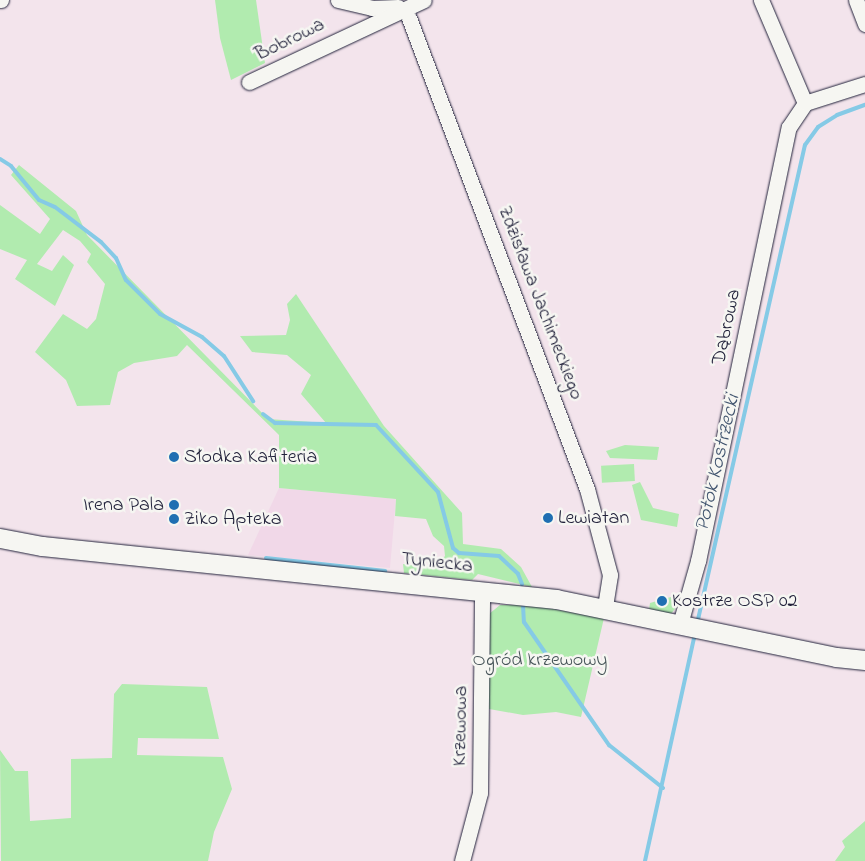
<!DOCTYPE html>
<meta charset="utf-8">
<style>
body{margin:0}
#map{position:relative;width:865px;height:861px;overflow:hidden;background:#f3e4ec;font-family:"Indie Flower",sans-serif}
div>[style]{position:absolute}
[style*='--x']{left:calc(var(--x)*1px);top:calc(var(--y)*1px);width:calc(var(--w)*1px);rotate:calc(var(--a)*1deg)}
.built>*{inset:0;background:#f1d8e8}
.green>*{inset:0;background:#b1ebaf;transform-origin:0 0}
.stream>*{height:4px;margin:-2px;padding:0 2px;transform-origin:2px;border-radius:2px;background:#85cae6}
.roads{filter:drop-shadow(0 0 1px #22223b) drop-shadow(0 0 1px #22223b)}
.minor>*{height:15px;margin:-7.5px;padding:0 7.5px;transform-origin:7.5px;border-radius:7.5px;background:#f6f6f2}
.tertiary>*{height:19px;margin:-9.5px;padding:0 9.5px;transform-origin:9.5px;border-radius:9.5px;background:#f6f6f2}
.dots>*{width:14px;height:14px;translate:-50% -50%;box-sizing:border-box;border:2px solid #f6f6f2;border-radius:50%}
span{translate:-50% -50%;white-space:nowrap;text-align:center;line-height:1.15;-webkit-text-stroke:5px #f6f6f2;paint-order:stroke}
.street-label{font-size:20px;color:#22223b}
.poi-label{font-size:20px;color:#22223b}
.left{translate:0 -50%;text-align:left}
.right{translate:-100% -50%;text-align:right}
.park-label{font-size:20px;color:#465458}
.water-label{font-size:21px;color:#40546e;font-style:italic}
</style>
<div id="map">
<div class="built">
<i style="clip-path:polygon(279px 488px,396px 499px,390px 568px,248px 555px)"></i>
</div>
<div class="green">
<i style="clip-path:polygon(215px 0,256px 0,265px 63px,231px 80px,220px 38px)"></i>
<i style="clip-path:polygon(19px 165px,76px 211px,87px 235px,268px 419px,326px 423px,301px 394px,311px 375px,287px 355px,252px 352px,240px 336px,286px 335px,290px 320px,287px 304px,296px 294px,384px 426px,462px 513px,463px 544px,501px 549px,521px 567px,532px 587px,478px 574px,472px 580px,404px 573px,403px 564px,430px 567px,436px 566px,445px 556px,444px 546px,433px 536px,426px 519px,395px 516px,396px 499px,279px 488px,279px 435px,187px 345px,177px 356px,134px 363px,118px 372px,110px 405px,77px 406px,66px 380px,35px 352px,63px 314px,87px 329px,96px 319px,105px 284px,87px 262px,91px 254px,80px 241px,63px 230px,37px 264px,52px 271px,63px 255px,74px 265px,55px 306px,15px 279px,27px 260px,0 249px,0 205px,40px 234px,50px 219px,11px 175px)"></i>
<i style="clip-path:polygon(625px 445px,659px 447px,657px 460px,610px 458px,606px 451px)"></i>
<i style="left:634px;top:464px;width:17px;height:33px;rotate:87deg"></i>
<i style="clip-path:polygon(640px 482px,653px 508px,679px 514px,677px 527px,641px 520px,632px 485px)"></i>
<i style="clip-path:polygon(671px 597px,677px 606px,671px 614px,649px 610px,650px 603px)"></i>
<i style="clip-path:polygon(500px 605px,531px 605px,604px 618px,581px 717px,556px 712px,523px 715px,489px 709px,489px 614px)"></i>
<i style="clip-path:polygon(122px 684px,207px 687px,219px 739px,138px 738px,137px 755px,223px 757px,232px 789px,214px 832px,208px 861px,1px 861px,0 750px,15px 771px,28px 771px,30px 821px,71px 818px,71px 759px,112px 758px,114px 694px)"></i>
<i style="clip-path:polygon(865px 821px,865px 861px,835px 861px,845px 847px,842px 841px)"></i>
</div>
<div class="stream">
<i style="--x:0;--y:159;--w:13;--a:32"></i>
<i style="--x:11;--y:166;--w:44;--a:50.5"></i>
<i style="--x:39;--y:200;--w:17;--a:24"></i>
<i style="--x:55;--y:207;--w:58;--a:37.3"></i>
<i style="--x:101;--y:242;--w:22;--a:47"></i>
<i style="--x:116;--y:258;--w:24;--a:66"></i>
<i style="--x:126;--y:280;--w:48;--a:45"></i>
<i style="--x:160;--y:314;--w:48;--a:28.7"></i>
<i style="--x:202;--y:337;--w:29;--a:41"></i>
<i style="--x:224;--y:356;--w:54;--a:57.2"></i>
<i style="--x:263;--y:414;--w:15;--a:37"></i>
<i style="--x:275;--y:423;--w:101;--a:1.1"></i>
<i style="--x:376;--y:425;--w:91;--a:47.2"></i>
<i style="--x:438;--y:492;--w:58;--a:75"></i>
<i style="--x:453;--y:548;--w:8;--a:40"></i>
<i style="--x:459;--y:553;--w:40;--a:4.3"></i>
<i style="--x:499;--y:556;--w:26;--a:43"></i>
<i style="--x:518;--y:574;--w:11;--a:68"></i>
<i style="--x:266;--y:558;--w:120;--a:6.2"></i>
<i style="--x:523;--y:605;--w:17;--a:87"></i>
<i style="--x:524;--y:622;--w:150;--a:55.4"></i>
<i style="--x:609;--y:745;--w:69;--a:38.5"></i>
<i style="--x:697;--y:624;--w:491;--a:-77.3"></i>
<i style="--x:805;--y:145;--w:22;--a:-54"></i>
<i style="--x:818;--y:127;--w:22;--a:-32"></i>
<i style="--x:837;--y:115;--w:30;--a:-20"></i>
<i style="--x:645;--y:861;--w:233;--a:-77.6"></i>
</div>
<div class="roads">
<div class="minor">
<i style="--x:0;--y:0;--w:1;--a:0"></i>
<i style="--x:338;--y:0;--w:35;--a:13"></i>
<i style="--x:372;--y:8;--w:26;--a:-2"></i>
<i style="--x:761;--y:0;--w:112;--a:66.9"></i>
<i style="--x:856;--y:0;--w:26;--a:69"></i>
<i style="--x:409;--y:18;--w:504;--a:69.3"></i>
<i style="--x:587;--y:489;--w:89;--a:75"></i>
<i style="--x:610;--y:575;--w:33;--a:99"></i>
<i style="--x:249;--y:82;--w:193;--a:-25.1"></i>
<i style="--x:680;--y:624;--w:66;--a:-74.1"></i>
<i style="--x:698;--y:561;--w:443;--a:-78.2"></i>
<i style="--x:789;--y:127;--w:29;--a:-56"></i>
<i style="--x:805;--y:103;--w:63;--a:-17.6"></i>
<i style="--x:462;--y:861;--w:70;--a:-75.2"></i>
<i style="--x:480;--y:793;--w:203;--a:-89.4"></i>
</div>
<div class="tertiary">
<i style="--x:0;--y:538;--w:43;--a:10.8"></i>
<i style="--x:42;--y:546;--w:517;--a:5.89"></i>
<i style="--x:556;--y:599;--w:286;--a:11.7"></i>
<i style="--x:836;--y:657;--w:29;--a:6"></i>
</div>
</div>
<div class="dots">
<i style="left:174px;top:457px;background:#1f6fb2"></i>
<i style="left:174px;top:505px;background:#1f6fb2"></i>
<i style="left:548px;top:518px;background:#1f6fb2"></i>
<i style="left:174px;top:519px;background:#1f6fb2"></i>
<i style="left:662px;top:601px;background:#1f6fb2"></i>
</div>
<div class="street-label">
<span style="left:290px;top:40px;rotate:-26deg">Bobrowa</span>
<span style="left:540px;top:303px;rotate:69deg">Zdzisława Jachimeckiego</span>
<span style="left:727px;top:327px;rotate:-78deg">Dąbrowa</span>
<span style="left:437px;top:563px;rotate:6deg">Tyniecka</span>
<span style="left:461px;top:726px;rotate:-89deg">Krzewowa</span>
</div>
<div class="poi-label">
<span class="left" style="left:184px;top:457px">Słodka Kafiteria</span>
<span class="right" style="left:164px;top:505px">Irena Pala</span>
<span class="left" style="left:558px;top:518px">Lewiatan</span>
<span class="left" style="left:184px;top:519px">Ziko Apteka</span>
<span class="left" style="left:672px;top:601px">Kostrze OSP 02</span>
</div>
<div class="park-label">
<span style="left:540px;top:660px">Ogród krzewowy</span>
</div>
<div class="water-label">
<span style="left:718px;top:463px;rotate:-77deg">Potok Kostrzecki</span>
</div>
</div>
